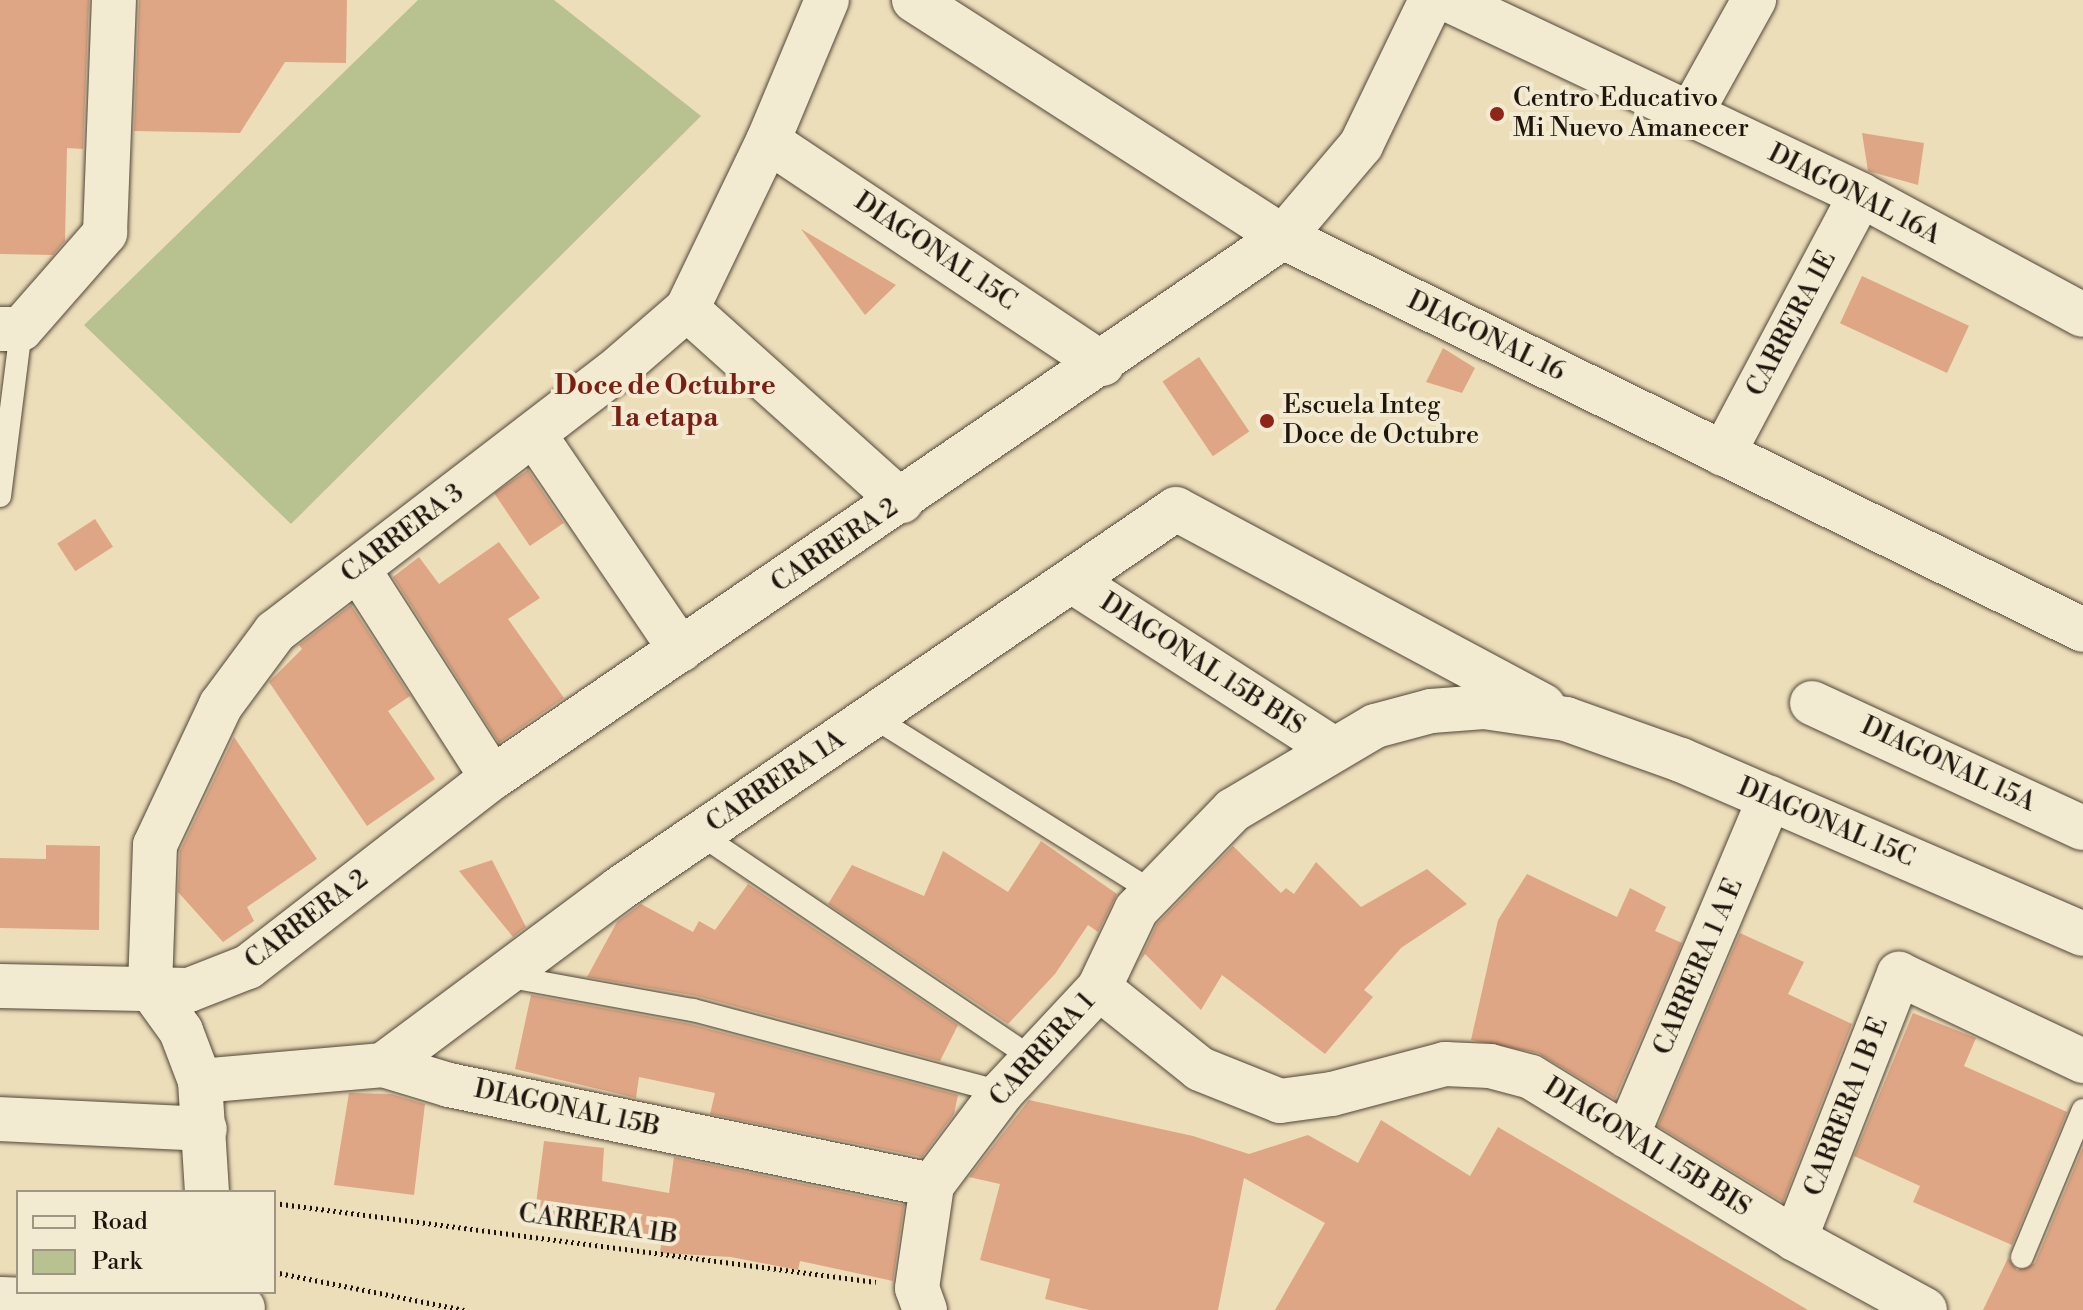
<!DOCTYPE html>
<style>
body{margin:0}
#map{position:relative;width:2083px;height:1310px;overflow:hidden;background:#eddeba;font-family:"Libre Bodoni",serif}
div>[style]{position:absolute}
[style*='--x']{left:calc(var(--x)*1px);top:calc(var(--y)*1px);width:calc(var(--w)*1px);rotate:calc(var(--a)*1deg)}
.green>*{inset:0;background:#b8c190}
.building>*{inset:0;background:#dfa685;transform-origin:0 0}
.path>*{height:5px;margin-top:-2.5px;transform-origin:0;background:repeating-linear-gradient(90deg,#1e150c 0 2px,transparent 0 6px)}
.roads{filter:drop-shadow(0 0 2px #524738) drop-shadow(0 0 2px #524738)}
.service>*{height:22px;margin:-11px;padding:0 11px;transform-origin:11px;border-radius:11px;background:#f3ead2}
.minor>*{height:44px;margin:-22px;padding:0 22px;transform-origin:22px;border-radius:22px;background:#f3ead2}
.dots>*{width:22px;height:22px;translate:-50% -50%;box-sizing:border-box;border:4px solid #f3ead2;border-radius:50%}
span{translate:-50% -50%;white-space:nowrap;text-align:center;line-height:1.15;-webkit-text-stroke:8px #f3ead2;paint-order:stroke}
.poi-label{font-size:26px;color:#1e150c}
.left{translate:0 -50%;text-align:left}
.street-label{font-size:26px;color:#1e150c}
.neighbourhood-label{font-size:28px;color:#7a1f14;font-weight:700}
.legend{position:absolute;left:16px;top:1190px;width:260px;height:104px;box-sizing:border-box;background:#f3ead2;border:2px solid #9e9583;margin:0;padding:10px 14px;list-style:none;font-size:24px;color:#1e150c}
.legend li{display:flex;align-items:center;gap:16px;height:40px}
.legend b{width:40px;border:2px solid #9e9583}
</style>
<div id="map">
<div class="green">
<i style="clip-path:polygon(418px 0,554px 0,701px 116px,291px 524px,84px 325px)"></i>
</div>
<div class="building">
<i style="clip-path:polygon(0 0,89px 0,83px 149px,67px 148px,65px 241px,53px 255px,0 254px)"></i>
<i style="clip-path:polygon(139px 0,347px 0,346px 63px,285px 62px,240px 133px,134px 131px)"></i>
<i style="clip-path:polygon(1862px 133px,1924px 143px,1918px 185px,1868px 171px)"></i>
<i style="clip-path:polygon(801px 229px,896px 285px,865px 315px)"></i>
<i style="left:1862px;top:276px;width:118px;height:52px;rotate:25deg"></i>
<i style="clip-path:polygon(1443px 348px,1475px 368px,1462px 393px,1426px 382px)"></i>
<i style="left:1199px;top:357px;width:90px;height:44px;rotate:56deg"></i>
<i style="left:528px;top:470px;width:64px;height:41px;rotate:56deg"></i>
<i style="left:95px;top:519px;width:33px;height:45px;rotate:57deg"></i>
<i style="clip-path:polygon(499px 542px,540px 598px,508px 619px,564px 698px,499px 743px,393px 577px,419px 557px,439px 584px)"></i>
<i style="clip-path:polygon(351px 605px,410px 696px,388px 711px,435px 779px,367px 826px,269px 682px,302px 649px,299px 645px)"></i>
<i style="clip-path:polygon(234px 737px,317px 859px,247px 907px,254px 921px,223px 942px,178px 892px,180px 851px)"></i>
<i style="clip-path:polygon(1041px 841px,1117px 894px,1098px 932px,1088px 925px,1055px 974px,1008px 1024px,828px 904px,852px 865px,924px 896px,943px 851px,1008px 892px)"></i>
<i style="clip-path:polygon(46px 845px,100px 846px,99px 930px,0 928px,0 858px,46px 859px)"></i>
<i style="clip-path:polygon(1233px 846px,1281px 893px,1286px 888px,1294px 894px,1316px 862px,1361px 907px,1427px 869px,1467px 904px,1401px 948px,1364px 990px,1373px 997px,1325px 1054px,1222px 975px,1201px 1010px,1145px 954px,1139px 962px,1157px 924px)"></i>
<i style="clip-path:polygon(492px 860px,526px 927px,513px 937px,459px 871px)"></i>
<i style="clip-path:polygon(1527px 874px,1617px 917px,1630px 888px,1666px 907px,1655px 931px,1682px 943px,1615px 1099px,1538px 1053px,1471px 1040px,1498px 920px)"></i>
<i style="clip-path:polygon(748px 884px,958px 1025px,940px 1061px,697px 996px,587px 977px,617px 922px,641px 904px,693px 932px,699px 921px,715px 930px)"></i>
<i style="clip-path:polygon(1740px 933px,1804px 962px,1788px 994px,1852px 1024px,1783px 1202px,1658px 1126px)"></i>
<i style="clip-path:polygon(531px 995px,690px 1024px,958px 1095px,954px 1114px,922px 1157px,710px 1114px,715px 1093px,639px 1077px,636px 1098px,515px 1069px)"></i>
<i style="clip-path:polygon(1913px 1013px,1976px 1038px,1964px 1066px,2067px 1112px,2012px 1245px,1913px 1202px,1920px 1186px,1854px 1156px)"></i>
<i style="clip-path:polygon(349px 1093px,391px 1094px,425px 1104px,414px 1195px,334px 1185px)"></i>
<i style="clip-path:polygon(1029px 1100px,1193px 1136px,1249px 1154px,1308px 1135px,1358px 1163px,1381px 1120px,1470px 1176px,1498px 1127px,1808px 1310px,1275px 1310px,1325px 1223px,1244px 1178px,1218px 1310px,1089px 1310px,1045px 1299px,1050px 1279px,980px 1260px,1000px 1184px,969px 1177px)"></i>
<i style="clip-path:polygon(544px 1141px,604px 1148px,602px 1181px,669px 1193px,674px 1157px,904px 1205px,893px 1281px,800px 1261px,798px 1270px,731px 1257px,660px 1253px,661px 1245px,534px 1220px)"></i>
<i style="clip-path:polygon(2083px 1147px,2083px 1310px,1983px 1310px,2008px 1258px,2017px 1270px,2035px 1263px)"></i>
</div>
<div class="path">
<i style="--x:274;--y:1203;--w:607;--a:7.48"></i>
<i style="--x:274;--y:1272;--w:194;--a:11.3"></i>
</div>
<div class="roads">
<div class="service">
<i style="--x:0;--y:496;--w:168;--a:-82.8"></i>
<i style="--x:873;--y:717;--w:328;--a:32"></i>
<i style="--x:700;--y:834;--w:403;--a:34"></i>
<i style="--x:505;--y:976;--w:191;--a:10.3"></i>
<i style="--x:693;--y:1010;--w:320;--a:14.9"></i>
<i style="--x:2022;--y:1257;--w:159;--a:-67.5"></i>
</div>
<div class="minor">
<i style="--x:914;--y:0;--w:439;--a:32.7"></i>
<i style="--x:1283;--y:237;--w:891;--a:26.16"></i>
<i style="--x:1449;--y:0;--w:456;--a:25.3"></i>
<i style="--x:1861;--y:195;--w:252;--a:28.4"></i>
<i style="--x:1690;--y:115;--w:132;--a:-60.9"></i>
<i style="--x:768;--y:141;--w:402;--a:33.7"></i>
<i style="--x:687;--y:309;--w:288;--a:41.9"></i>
<i style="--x:0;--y:329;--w:21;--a:0"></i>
<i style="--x:21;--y:329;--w:128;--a:-48.8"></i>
<i style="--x:105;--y:233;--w:233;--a:-87.8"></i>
<i style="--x:534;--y:434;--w:261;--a:55.8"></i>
<i style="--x:1723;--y:454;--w:293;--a:-62"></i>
<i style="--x:358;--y:569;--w:248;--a:57.3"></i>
<i style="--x:1072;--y:581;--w:309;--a:32.7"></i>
<i style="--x:1812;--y:703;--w:298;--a:24.8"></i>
<i style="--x:0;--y:986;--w:189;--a:1.2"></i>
<i style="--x:189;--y:990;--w:63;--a:-21.3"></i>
<i style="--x:248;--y:967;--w:309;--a:-37.8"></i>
<i style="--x:492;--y:778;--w:958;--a:-34.37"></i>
<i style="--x:1283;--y:237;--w:121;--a:-49.7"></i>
<i style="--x:1361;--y:145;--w:161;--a:-64.2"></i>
<i style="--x:150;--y:988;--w:143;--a:-88"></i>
<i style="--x:155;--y:845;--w:155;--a:-64.8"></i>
<i style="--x:221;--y:705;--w:91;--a:-53.5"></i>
<i style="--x:275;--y:632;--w:426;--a:-37.5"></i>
<i style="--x:613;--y:373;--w:98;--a:-40.9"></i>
<i style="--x:687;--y:309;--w:187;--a:-64.3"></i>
<i style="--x:768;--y:141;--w:153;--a:-67.3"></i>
<i style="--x:150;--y:988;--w:53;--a:54.2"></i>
<i style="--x:181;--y:1031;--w:53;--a:69.2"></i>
<i style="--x:200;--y:1081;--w:111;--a:86.4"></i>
<i style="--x:1099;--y:988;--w:129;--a:38.7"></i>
<i style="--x:1200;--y:1069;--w:86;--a:21.8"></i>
<i style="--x:1280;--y:1101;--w:52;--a:-7.7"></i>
<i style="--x:1332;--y:1094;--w:117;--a:-14.9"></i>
<i style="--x:1445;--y:1064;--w:45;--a:2.5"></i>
<i style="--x:1490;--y:1066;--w:42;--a:15"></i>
<i style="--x:1531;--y:1077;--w:310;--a:31.5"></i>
<i style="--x:1795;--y:1239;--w:148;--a:28.6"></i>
<i style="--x:383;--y:1065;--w:294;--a:-36.7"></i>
<i style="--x:619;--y:889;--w:674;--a:-34.3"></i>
<i style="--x:1176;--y:509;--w:417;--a:28.2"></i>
<i style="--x:200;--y:1081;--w:184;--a:-5"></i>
<i style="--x:383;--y:1065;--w:69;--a:16.9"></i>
<i style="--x:449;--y:1085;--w:493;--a:11.7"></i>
<i style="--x:0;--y:1119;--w:205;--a:2.8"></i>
<i style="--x:1627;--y:1136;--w:367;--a:-67.1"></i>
<i style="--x:1795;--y:1239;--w:285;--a:-68.6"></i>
<i style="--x:1899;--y:974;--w:204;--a:25.3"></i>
<i style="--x:0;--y:1299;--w:243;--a:2.1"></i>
<i style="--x:925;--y:1310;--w:23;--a:-110"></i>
<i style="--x:917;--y:1288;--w:104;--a:-81.7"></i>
<i style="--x:932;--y:1185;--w:116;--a:-53"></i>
<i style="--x:1002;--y:1092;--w:142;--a:-47"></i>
<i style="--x:1099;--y:988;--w:86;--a:-64.6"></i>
<i style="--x:1136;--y:910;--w:139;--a:-45.9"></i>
<i style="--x:1233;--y:810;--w:165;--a:-30.6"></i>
<i style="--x:1375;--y:726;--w:58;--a:-15"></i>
<i style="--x:1431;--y:711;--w:53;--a:-4.3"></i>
<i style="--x:1484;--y:707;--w:83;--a:8.3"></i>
<i style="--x:1566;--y:719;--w:122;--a:19.6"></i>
<i style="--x:1681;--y:760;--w:438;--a:23.4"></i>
</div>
</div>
<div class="dots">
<i style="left:1497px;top:114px;background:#8f2418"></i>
<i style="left:1267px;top:421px;background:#8f2418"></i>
</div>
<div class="poi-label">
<span class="left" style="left:1513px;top:114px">Centro Educativo<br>Mi Nuevo Amanecer</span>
<span class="left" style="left:1283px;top:421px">Escuela Integ<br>Doce de Octubre</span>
</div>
<div class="street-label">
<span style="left:1854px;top:195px;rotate:27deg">DIAGONAL 16A</span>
<span style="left:935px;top:252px;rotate:34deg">DIAGONAL 15C</span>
<span style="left:1792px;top:324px;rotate:-62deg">CARRERA 1E</span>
<span style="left:1486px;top:337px;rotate:26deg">DIAGONAL 16</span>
<span style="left:403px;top:534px;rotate:-37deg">CARRERA 3</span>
<span style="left:835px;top:546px;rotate:-34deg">CARRERA 2</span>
<span style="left:1202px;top:665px;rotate:33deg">DIAGONAL 15B BIS</span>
<span style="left:1948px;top:765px;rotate:25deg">DIAGONAL 15A</span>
<span style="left:776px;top:782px;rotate:-34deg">CARRERA 1A</span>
<span style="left:1826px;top:823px;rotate:23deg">DIAGONAL 15C</span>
<span style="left:307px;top:920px;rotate:-37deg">CARRERA 2</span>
<span style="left:1699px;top:967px;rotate:-67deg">CARRERA 1 A E</span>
<span style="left:1043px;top:1050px;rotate:-48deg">CARRERA 1</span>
<span style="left:1847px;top:1107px;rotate:-69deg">CARRERA 1 B E</span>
<span style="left:567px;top:1109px;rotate:12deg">DIAGONAL 15B</span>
<span style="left:1647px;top:1148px;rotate:32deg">DIAGONAL 15B BIS</span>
<span style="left:598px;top:1225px;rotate:8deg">CARRERA 1B</span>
</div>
<div class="neighbourhood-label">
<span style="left:665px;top:402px">Doce de Octubre<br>1a etapa</span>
</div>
<ul class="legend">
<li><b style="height:10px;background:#f3ead2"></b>Road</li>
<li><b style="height:22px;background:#b8c190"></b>Park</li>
</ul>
</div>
